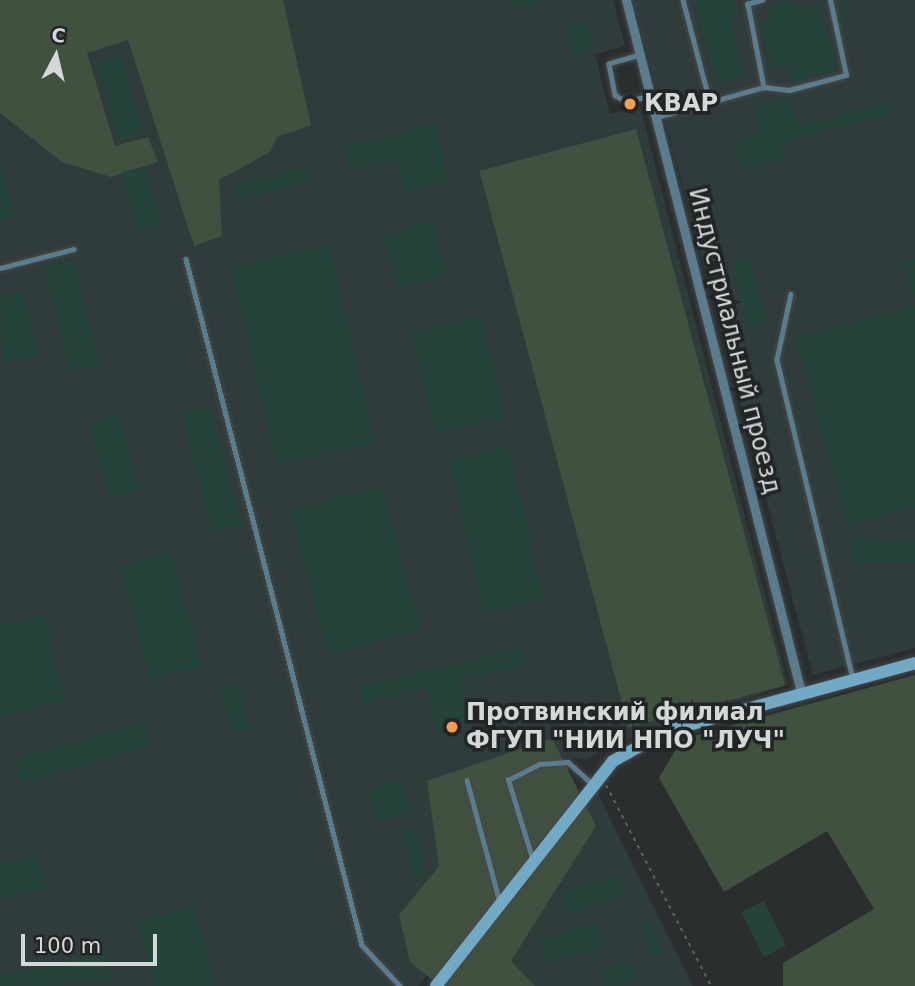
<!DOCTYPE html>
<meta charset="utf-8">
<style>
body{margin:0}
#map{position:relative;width:915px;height:986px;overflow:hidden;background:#2a2e2f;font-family:"DejaVu Sans",sans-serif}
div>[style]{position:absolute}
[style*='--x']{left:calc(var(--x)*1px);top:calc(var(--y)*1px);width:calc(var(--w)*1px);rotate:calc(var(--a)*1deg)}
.built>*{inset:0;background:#303b3c}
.green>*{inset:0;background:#415140;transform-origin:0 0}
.building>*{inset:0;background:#24443b;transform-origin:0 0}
.path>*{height:2px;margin-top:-1px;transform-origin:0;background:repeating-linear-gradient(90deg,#5e6162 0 3.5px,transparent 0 8.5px)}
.roads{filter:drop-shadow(0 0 2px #45494a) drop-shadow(0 0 2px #45494a)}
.lane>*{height:4.5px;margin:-2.25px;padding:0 2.25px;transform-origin:2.25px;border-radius:2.25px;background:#5b7c8d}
.street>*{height:9px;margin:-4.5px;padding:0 4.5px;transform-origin:4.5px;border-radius:4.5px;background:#5b7c8d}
.secondary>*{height:12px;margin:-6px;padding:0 6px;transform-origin:6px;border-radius:6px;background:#72a9c4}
.dots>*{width:19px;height:19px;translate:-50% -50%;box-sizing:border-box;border:4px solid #212525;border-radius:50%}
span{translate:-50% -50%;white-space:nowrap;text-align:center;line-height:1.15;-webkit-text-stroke:7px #212525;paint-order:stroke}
.poi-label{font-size:24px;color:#d5d8d8;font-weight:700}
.left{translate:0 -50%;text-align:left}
.street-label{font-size:24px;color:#d5d8d8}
.north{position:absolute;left:21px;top:21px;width:70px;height:70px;-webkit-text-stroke:5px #212525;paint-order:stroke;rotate:7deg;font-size:19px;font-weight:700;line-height:28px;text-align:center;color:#d5d8d8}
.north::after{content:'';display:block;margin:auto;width:24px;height:32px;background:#d5d8d8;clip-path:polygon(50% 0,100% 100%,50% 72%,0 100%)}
.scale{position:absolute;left:21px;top:934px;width:136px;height:32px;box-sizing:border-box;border:4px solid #d5d8d8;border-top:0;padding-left:9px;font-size:21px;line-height:24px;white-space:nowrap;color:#d5d8d8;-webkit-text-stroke:5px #212525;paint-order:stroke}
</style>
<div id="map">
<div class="built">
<i style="clip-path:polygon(0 0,613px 0,625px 46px,595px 54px,610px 114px,640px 106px,788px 685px,653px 728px,586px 759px,555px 756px,521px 852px,419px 986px,0 986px)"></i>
<i style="clip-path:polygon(633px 0,915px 0,915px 648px,813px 675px)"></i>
<i style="clip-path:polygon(596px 790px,693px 986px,451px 986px)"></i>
</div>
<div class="green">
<i style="clip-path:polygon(0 0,283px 0,311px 125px,277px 137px,270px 152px,219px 180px,222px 236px,194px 246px,128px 40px,87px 53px,115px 146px,148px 137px,158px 162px,111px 177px,62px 162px,0 113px)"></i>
<i style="left:636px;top:129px;width:576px;height:162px;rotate:75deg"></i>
<i style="clip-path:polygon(915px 675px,915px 986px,783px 986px,783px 963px,874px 909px,827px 831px,724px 892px,659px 778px,682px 739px)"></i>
<i style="clip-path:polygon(552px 738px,596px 826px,511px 961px,535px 986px,440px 986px,410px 962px,399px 915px,439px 866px,427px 781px)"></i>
</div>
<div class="building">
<i style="clip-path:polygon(511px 0,542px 0,542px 3px,514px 10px)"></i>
<i style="clip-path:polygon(693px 0,735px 0,739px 17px,730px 20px,745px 75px,716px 83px)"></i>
<i style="clip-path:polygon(790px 0,798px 9px,819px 4px,837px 69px,792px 82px,788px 65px,772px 69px,759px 22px,772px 19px,768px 6px)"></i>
<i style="left:837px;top:0;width:7px;height:56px"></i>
<i style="left:586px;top:20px;width:32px;height:22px;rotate:74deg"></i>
<i style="left:121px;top:56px;width:81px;height:26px;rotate:74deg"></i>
<i style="clip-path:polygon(790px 96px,798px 126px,888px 103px,891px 114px,793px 139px,781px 146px,784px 159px,741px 170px,732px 142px,760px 133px,753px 107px)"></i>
<i style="clip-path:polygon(437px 124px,447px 183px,406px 193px,398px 160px,350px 171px,344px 146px)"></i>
<i style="left:146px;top:166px;width:62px;height:25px;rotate:76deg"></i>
<i style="left:308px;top:166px;width:16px;height:76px;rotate:76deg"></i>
<i style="clip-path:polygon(0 168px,15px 216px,0 220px)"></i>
<i style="left:433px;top:222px;width:55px;height:52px;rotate:75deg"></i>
<i style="left:329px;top:244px;width:204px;height:101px;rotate:77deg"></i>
<i style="left:750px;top:256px;width:70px;height:19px;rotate:76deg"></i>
<i style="clip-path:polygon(915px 258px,915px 296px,912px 296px,904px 260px)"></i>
<i style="left:73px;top:260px;width:108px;height:30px;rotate:76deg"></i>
<i style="clip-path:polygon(23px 291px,38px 355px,3px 363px,0 296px)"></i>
<i style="clip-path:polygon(915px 305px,915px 507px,847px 526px,796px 338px)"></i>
<i style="left:482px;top:316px;width:104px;height:72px;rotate:77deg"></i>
<i style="left:209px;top:405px;width:124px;height:30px;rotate:75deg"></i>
<i style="left:119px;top:415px;width:78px;height:31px;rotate:75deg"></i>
<i style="left:508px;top:446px;width:158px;height:61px;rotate:77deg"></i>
<i style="left:382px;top:486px;width:149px;height:96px;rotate:75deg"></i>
<i style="left:915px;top:538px;width:26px;height:64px;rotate:90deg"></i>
<i style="left:171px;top:552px;width:118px;height:53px;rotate:75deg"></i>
<i style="clip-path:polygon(44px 615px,65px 701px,0 717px,0 626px)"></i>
<i style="clip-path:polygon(522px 648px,526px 665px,460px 681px,470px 723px,437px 731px,426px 689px,361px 705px,357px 687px)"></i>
<i style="left:237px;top:682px;width:48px;height:18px;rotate:74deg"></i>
<i style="left:145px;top:722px;width:25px;height:135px;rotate:74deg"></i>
<i style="left:402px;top:780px;width:33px;height:35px;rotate:74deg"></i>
<i style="left:414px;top:829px;width:49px;height:12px;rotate:76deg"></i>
<i style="clip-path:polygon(38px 855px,46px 888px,0 899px,0 865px)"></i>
<i style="left:619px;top:875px;width:22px;height:60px;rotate:74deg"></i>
<i style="left:764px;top:901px;width:50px;height:25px;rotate:64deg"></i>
<i style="clip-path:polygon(194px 906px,216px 986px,155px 986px,137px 922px)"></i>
<i style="left:653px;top:921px;width:34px;height:12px;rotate:75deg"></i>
<i style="left:598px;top:924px;width:25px;height:60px;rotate:76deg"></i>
<i style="clip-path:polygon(105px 952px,113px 983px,0 986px,0 977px)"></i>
<i style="clip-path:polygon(632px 960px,638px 981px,604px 986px,599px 970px)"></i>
</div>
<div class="path">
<i style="--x:606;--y:785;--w:227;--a:62.4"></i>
</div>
<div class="roads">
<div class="lane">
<i style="--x:683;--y:0;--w:106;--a:75.2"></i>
<i style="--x:763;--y:0;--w:16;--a:165"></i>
<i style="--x:748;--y:4;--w:85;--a:79.1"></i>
<i style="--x:640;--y:55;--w:32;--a:164"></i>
<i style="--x:609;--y:64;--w:32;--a:79"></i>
<i style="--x:615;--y:95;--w:12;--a:31"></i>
<i style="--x:625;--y:101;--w:26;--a:-11"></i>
<i style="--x:657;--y:117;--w:111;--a:-15.7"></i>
<i style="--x:764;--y:87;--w:25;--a:7"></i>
<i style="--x:789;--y:90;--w:59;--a:-14.7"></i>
<i style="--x:846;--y:75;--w:77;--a:-102"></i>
<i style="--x:186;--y:259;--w:708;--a:75.61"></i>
<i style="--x:362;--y:945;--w:56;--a:47.2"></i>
<i style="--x:0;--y:268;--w:76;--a:-14.4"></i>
<i style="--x:791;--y:294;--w:67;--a:102"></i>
<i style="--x:777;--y:360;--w:327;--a:76.6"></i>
<i style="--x:467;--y:780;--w:123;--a:74.9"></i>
<i style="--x:532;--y:858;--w:82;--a:-107.1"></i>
<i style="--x:508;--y:780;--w:35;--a:-27"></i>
<i style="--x:539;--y:764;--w:29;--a:-4"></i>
<i style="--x:568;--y:762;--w:31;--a:42"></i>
</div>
<div class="street">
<i style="--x:626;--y:0;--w:714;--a:75.81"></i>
</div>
<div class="secondary">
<i style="--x:436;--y:986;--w:286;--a:-51.8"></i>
<i style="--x:613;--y:761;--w:62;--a:-29.1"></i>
<i style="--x:667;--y:731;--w:257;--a:-15.3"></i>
</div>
</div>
<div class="dots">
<i style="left:630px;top:104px;background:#fc9d53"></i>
<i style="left:452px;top:727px;background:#fc9d53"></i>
</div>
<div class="poi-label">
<span class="left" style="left:644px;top:104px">КВАР</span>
<span class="left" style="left:466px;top:727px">Протвинский филиал<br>ФГУП "НИИ НПО "ЛУЧ"</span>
</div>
<div class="street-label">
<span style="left:734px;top:341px;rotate:76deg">Индустриальный проезд</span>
</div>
<div class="north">С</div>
<div class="scale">100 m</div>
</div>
